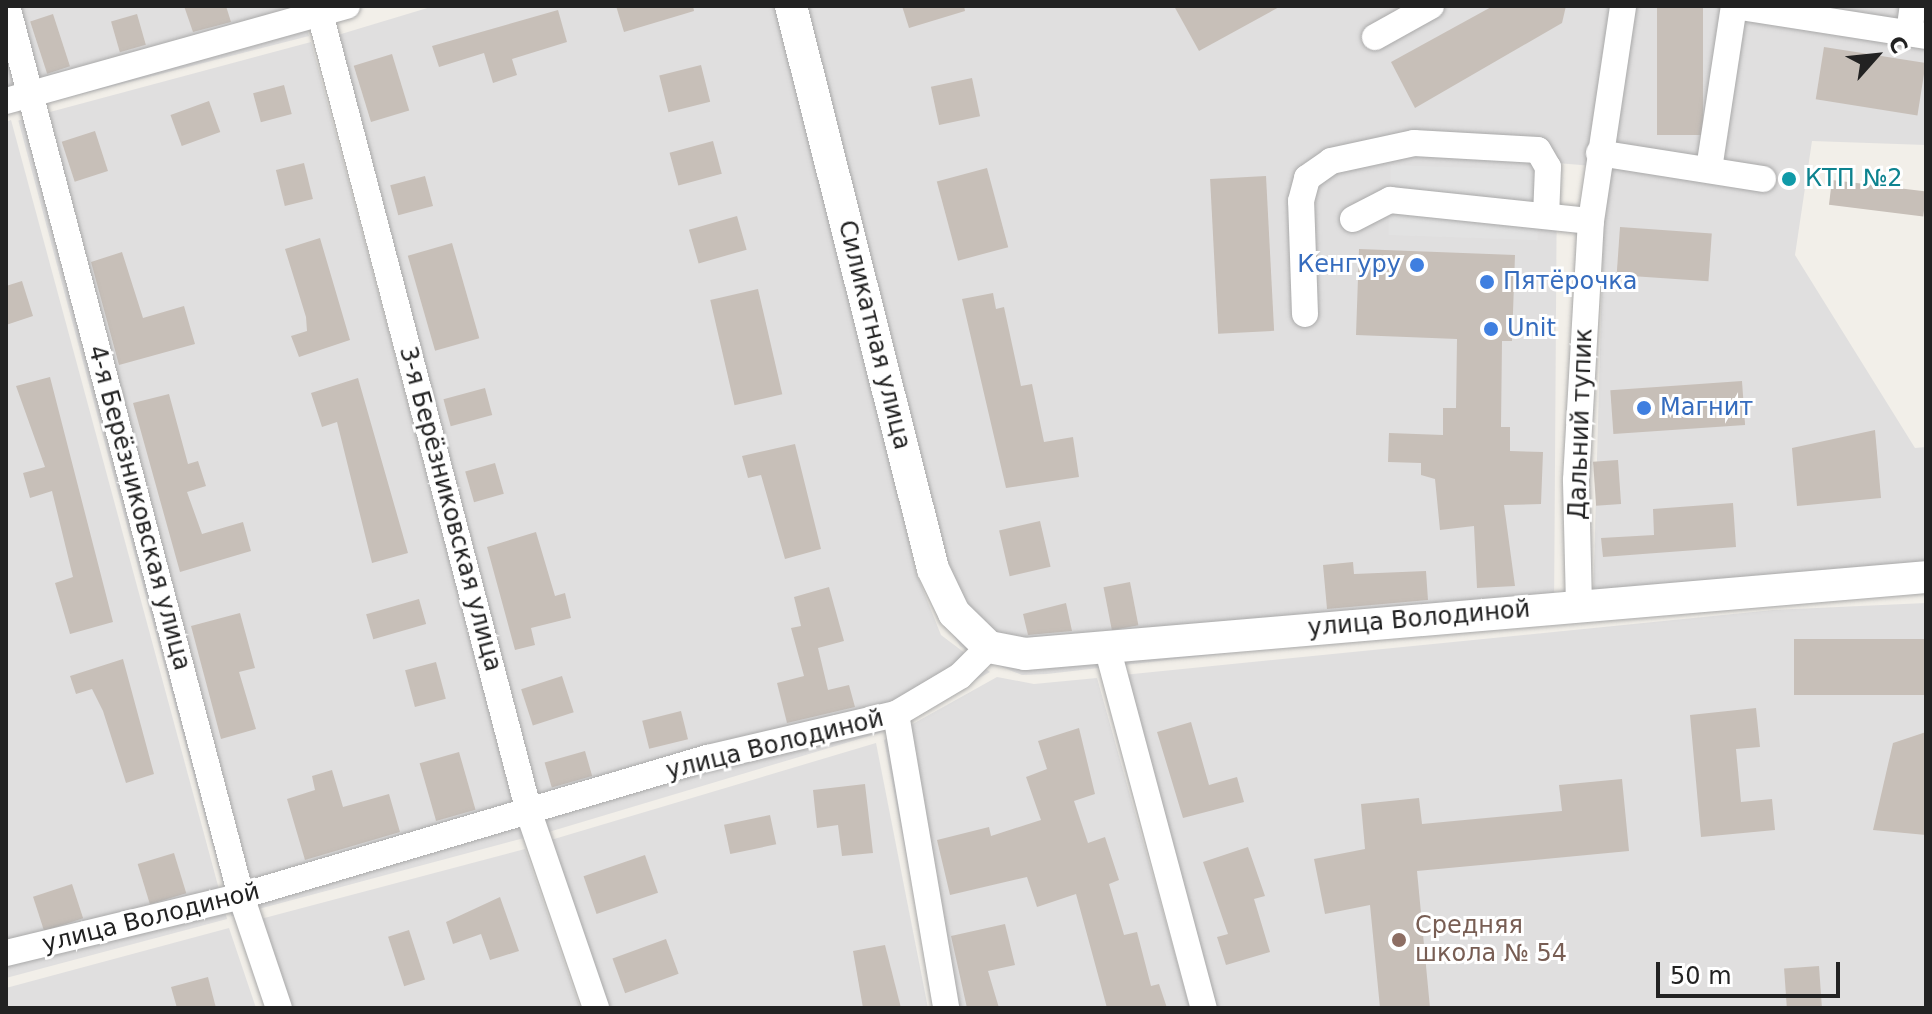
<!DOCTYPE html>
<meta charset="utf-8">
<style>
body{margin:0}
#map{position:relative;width:1932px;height:1014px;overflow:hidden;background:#f2efe9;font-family:"DejaVu Sans",sans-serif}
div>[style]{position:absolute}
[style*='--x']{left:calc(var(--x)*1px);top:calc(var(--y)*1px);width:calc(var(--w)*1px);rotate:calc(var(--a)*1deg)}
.residential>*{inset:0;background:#e0dfdf;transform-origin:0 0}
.parking>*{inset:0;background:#e2e2e2;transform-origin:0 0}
.building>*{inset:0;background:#c7bfb8;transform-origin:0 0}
.roads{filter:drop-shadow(0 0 2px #a9a9a9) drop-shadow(0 0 2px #a9a9a9)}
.minor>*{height:26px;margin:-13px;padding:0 13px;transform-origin:13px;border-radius:13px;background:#fff}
.tertiary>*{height:32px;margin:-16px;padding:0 16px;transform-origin:16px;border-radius:16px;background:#fff}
.dots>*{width:22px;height:22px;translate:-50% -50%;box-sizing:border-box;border:4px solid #fff;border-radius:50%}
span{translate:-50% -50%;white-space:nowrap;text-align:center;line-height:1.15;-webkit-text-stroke:6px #fff;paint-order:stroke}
.culture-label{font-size:24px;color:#0d838f}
.left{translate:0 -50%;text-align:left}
.shop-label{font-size:24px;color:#366cbe}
.right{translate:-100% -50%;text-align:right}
.street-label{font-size:24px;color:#222}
.education-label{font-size:24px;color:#785e54}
.frame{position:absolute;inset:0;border:8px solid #222;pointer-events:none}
.north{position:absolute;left:1836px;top:16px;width:80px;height:80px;-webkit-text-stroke:6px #fff;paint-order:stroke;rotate:63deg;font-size:22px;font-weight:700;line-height:32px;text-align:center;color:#222}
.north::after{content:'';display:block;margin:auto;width:28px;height:36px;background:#222;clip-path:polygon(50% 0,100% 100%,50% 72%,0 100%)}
.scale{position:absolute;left:1656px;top:962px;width:184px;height:36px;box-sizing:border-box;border:4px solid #222;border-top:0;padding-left:10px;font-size:24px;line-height:28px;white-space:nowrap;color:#222;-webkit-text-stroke:6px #fff;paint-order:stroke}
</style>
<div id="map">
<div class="residential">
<i style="clip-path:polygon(6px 6px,299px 6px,309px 36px,16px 111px,6px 88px)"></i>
<i style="clip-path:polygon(434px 6px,780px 6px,917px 575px,941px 635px,990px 672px,879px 733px,532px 837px,318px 41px)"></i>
<i style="clip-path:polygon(788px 6px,1926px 6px,1926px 145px,1812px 141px,1795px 255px,1915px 448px,1926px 447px,1926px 582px,1593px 605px,1605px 167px,1557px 163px,1554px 615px,1047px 674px,1022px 675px,980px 658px,960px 646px,934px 603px)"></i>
<i style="left:311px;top:42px;width:824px;height:303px;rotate:75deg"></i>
<i style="clip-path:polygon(11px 120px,227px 919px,6px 978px,6px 122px)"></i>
<i style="clip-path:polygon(1926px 603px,1926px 1008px,1198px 1008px,1103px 677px,1773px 610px)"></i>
<i style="clip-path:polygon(997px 677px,1034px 684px,1097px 678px,1190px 1008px,936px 1008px,884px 740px)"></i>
<i style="clip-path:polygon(876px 743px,928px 1008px,590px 1008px,534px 845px)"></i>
<i style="clip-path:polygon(525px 849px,580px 1008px,266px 1008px,238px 925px)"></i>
<i style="clip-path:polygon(229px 928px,256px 1008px,6px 1008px,6px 988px)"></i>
</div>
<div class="parking">
<i style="left:1391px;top:165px;width:149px;height:70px;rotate:2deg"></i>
</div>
<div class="building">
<i style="clip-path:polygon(184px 6px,226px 6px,231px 22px,193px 32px)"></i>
<i style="clip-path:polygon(616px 6px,693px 6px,694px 11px,624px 32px)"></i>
<i style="clip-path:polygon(902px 6px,964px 6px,965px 11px,909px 28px)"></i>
<i style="clip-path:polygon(1174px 6px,1281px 6px,1199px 51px)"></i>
<i style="clip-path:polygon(1493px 6px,1566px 6px,1562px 23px,1415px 108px,1391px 62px)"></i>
<i style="left:1657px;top:6px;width:46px;height:129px"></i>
<i style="clip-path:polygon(558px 10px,567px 42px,512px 59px,517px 75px,493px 83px,484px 53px,439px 67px,432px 46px)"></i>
<i style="left:53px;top:14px;width:55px;height:24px;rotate:72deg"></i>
<i style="left:137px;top:14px;width:32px;height:27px;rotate:74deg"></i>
<i style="left:1824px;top:47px;width:103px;height:53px;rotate:9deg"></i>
<i style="left:392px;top:54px;width:59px;height:40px;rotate:73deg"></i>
<i style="left:701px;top:65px;width:38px;height:43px;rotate:76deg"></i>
<i style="left:972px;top:78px;width:39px;height:42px;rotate:78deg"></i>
<i style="left:284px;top:85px;width:30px;height:32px;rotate:75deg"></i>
<i style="left:209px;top:101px;width:33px;height:41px;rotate:70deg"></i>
<i style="left:95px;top:131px;width:42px;height:35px;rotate:72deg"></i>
<i style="left:713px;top:141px;width:34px;height:45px;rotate:75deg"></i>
<i style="left:304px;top:163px;width:37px;height:29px;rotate:76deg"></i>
<i style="left:987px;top:168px;width:82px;height:52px;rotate:75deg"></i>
<i style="left:425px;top:176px;width:31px;height:36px;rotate:75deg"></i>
<i style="left:1266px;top:176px;width:155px;height:56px;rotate:87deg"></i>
<i style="left:1832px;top:180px;width:95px;height:25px;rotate:7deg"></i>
<i style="left:737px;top:216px;width:35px;height:50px;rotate:74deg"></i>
<i style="left:1620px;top:227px;width:92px;height:48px;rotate:4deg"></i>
<i style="clip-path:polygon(320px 238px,350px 340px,299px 357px,291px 336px,307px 331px,306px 317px,285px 249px)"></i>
<i style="left:452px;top:243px;width:99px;height:46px;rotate:74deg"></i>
<i style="clip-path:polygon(1359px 249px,1515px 255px,1512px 341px,1502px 341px,1501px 427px,1510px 427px,1510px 451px,1543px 452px,1541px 504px,1504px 505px,1515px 586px,1477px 588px,1474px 526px,1440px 530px,1435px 479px,1421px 475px,1421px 463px,1388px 462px,1389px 433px,1443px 435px,1443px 408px,1456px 408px,1457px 339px,1356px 335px)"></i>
<i style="clip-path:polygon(122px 252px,143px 318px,184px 306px,195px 344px,119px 365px,91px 262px)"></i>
<i style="clip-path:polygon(22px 281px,33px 316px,6px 325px,6px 286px)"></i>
<i style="left:758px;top:289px;width:108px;height:49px;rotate:77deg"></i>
<i style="clip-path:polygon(993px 293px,996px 309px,1004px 307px,1021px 386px,1032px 384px,1044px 442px,1073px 437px,1079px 477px,1006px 488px,962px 299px)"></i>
<i style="clip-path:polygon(50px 377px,113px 622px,70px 634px,55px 583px,73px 577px,52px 491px,30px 498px,23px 473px,45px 467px,16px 386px)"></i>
<i style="clip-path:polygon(358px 378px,408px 553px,372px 563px,337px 422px,322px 427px,311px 393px)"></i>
<i style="left:1742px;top:381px;width:44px;height:132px;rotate:86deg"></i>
<i style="left:485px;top:388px;width:28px;height:43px;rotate:75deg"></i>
<i style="clip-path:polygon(169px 394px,188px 464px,198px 461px,206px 486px,187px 492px,202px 534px,243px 522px,251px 551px,180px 572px,133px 403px)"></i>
<i style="clip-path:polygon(1875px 430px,1881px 498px,1797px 506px,1792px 448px)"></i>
<i style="clip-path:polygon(795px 444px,821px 549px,785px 559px,761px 475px,748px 478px,742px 456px)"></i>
<i style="left:1618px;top:460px;width:44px;height:25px;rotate:86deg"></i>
<i style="left:495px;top:463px;width:32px;height:31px;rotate:74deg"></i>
<i style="clip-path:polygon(1733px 503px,1736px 547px,1603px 557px,1601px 538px,1654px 535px,1653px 509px)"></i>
<i style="left:1040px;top:521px;width:47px;height:42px;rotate:77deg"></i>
<i style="clip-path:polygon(536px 532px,555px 596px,565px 593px,571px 618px,531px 628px,535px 645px,515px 650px,487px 547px)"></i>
<i style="clip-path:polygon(1353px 562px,1354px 574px,1426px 571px,1428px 600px,1327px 609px,1323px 565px)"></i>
<i style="left:1130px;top:582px;width:44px;height:27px;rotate:79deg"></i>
<i style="clip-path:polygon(829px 587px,844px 641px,818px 648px,828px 690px,849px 685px,855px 707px,787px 723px,777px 683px,804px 676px,791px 628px,801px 626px,794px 597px)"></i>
<i style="left:419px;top:599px;width:26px;height:55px;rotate:74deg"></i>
<i style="clip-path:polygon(1066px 603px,1072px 631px,1028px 635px,1023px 614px)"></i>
<i style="clip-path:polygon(240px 613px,255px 668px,239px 672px,256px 729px,221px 739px,191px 626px)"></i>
<i style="left:1926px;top:639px;width:56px;height:132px;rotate:90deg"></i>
<i style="clip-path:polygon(123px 659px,154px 774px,126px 783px,103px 711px,92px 689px,76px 694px,70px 676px)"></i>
<i style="left:436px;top:662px;width:38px;height:32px;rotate:75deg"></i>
<i style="left:562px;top:676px;width:38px;height:43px;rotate:72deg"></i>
<i style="clip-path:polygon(1756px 708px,1760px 747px,1736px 749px,1741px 802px,1772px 799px,1775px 830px,1701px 837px,1690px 715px)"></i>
<i style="left:681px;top:711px;width:29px;height:40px;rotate:76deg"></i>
<i style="clip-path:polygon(1191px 722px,1209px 785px,1237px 777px,1244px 802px,1183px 818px,1157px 732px)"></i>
<i style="clip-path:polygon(1079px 728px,1095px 794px,1074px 801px,1088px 843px,1105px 837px,1119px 880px,1109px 884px,1124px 935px,1137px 932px,1151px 986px,1159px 984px,1167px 1008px,1107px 1008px,1076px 894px,1037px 907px,1027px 877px,950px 895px,937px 840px,989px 827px,991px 836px,1041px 820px,1026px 777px,1047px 769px,1038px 741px)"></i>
<i style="clip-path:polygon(1926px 732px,1926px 835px,1873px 830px,1893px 743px)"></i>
<i style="left:585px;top:751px;width:26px;height:42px;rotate:74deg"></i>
<i style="left:459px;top:752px;width:60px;height:41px;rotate:74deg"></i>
<i style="clip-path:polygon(332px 770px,343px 807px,389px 794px,400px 832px,305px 860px,287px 799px,315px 790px,312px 776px)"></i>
<i style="clip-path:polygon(1622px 779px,1629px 851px,1417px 871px,1430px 1008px,1380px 1008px,1370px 905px,1325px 914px,1314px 859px,1365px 849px,1361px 804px,1419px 798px,1422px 824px,1562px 811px,1559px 785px)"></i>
<i style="clip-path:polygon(865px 784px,873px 853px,842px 856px,838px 825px,817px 828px,813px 790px)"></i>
<i style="left:770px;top:815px;width:30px;height:47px;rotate:78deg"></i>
<i style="clip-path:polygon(1248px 847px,1265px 896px,1254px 899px,1270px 952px,1226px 965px,1217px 937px,1228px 934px,1203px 862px)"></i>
<i style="left:174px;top:853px;width:42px;height:38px;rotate:73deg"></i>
<i style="left:645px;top:855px;width:40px;height:65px;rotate:71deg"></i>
<i style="left:72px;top:884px;width:36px;height:41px;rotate:72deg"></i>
<i style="clip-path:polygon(500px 897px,519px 951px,490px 960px,481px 934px,453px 944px,446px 922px)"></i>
<i style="clip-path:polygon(1005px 924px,1015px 965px,988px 971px,999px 1008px,967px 1008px,951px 936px)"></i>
<i style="left:409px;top:930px;width:52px;height:22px;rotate:72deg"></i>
<i style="left:666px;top:939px;width:37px;height:57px;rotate:70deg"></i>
<i style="clip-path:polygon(885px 945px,901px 1008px,863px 1008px,853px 951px)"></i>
<i style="left:1819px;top:966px;width:42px;height:35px;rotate:86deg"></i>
<i style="clip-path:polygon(208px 977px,216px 1008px,177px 1008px,171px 987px)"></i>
</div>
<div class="roads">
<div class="minor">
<i style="--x:7;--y:6;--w:920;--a:75.27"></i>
<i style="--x:241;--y:896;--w:118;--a:71.3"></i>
<i style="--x:318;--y:6;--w:837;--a:75.33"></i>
<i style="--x:530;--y:816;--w:203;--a:71"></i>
<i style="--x:1909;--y:33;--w:27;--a:-82"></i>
<i style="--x:1375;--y:37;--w:64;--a:-29"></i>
<i style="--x:6;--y:101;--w:354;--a:-15.6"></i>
<i style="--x:1599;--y:153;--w:166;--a:9"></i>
<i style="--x:1709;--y:169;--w:165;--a:-81.3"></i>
<i style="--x:1734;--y:6;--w:194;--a:8.9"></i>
<i style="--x:1353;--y:219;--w:42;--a:-27.2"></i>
<i style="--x:1390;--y:200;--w:202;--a:6"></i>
<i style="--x:1305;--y:314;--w:113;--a:-92"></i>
<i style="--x:1301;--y:201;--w:24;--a:-75"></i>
<i style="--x:1307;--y:178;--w:29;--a:-35"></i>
<i style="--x:1331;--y:161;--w:85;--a:-12.2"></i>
<i style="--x:1414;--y:143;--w:124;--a:3.2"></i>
<i style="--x:1538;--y:150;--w:20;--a:60"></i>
<i style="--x:1548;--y:167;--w:49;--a:92.3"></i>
<i style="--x:1579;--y:605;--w:125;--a:-91.4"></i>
<i style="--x:1576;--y:480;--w:259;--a:-86.7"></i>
<i style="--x:1591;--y:221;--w:217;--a:-81.5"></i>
<i style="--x:1107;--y:647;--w:374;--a:75"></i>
<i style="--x:896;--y:714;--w:298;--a:80.3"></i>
<i style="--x:6;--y:953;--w:242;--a:-13.6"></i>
<i style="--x:241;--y:896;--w:487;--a:-16.5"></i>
<i style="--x:708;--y:758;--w:193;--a:-13.2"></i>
<i style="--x:896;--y:714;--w:74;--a:-30.7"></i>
<i style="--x:960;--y:676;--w:41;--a:-45"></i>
</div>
<div class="tertiary">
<i style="--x:791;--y:6;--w:581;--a:75.84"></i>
<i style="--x:933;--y:569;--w:49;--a:64.5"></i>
<i style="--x:954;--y:613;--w:49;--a:44.2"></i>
<i style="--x:989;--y:647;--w:37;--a:11"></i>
<i style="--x:1025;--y:654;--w:904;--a:-4.88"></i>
</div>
</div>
<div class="dots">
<i style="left:1789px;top:179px;background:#0f9aa8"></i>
<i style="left:1417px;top:265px;background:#3f7fe0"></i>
<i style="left:1487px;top:282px;background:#3f7fe0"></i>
<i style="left:1491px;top:329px;background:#3f7fe0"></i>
<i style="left:1644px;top:408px;background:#3f7fe0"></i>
<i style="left:1399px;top:940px;background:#8d6e63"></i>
</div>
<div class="culture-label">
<span class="left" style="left:1805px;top:179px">КТП №2</span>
</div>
<div class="shop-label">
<span class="right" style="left:1401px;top:265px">Кенгуру</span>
<span class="left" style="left:1503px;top:282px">Пятёрочка</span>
<span class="left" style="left:1507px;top:329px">Unit</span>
<span class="left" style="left:1660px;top:408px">Магнит</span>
</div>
<div class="street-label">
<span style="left:874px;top:335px;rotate:76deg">Силикатная улица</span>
<span style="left:1581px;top:424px;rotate:-88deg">Дальний тупик</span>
<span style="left:139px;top:508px;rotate:75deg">4-я Берёзниковская улица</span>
<span style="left:450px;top:509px;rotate:75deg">3-я Берёзниковская улица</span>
<span style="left:1419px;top:619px;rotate:-5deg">улица Володиной</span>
<span style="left:775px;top:745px;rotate:-14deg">улица Володиной</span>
<span style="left:151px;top:918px;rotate:-14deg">улица Володиной</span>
</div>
<div class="education-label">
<span class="left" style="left:1415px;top:940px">Средняя<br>школа № 54</span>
</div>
<div class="frame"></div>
<div class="north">С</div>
<div class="scale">50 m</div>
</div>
